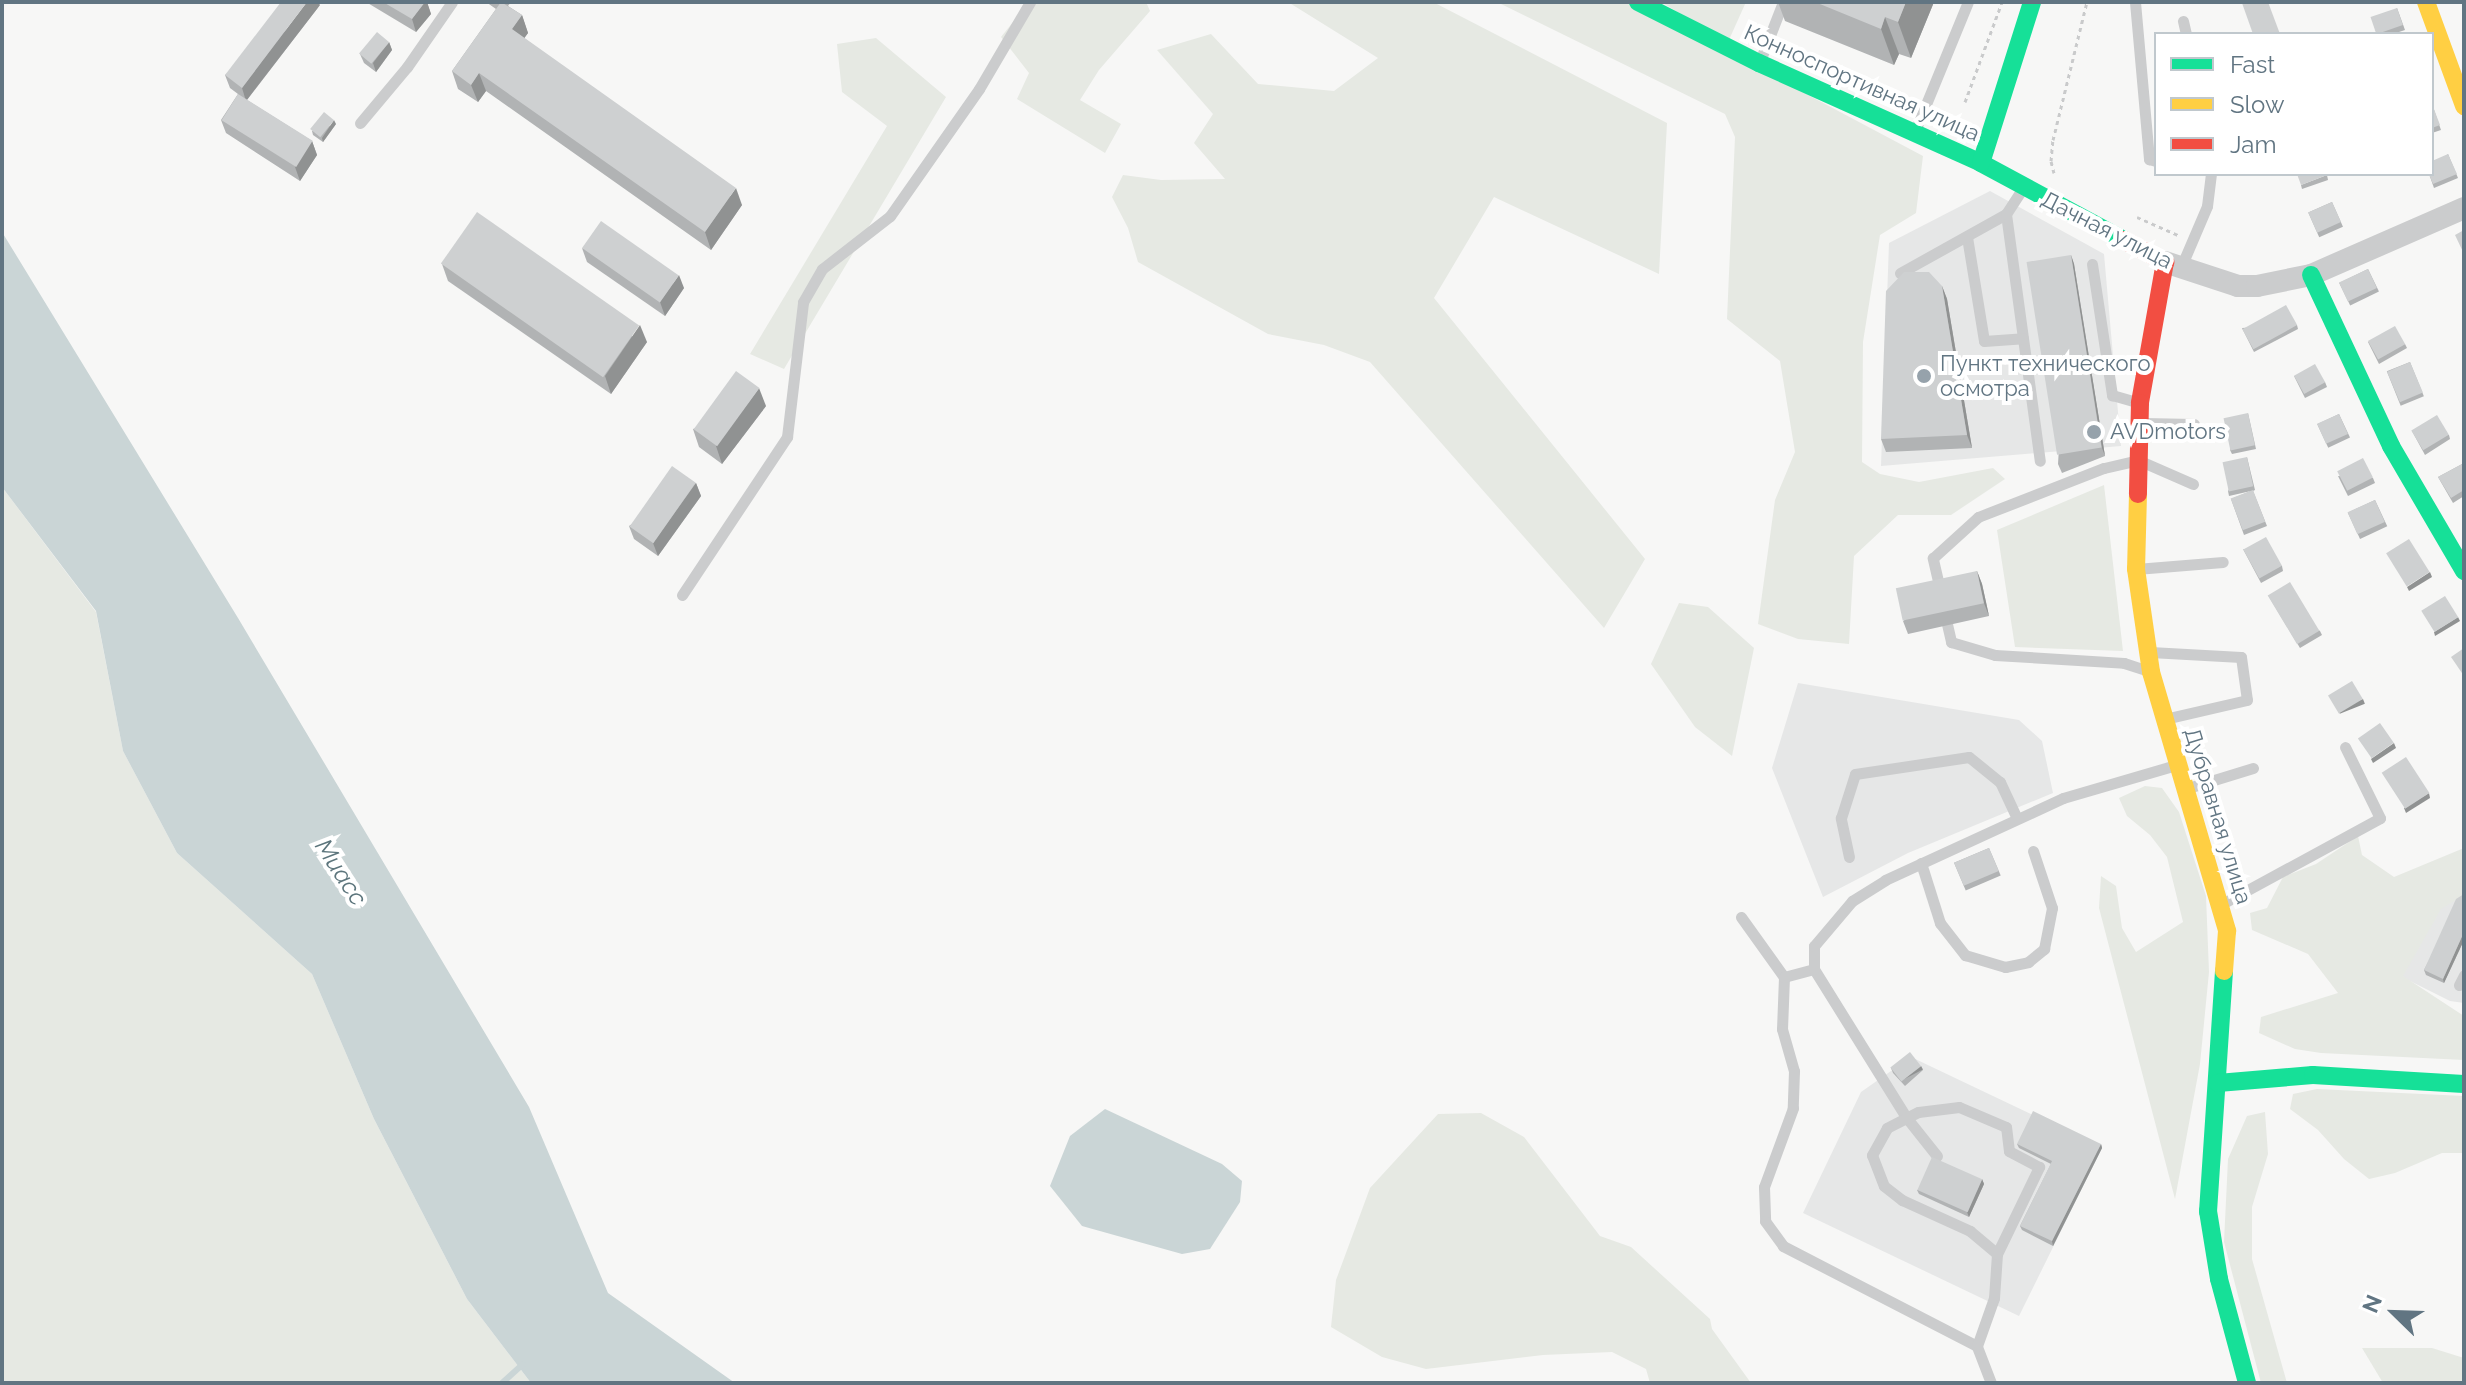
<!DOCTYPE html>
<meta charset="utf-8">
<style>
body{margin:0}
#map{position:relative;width:2466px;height:1385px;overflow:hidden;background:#f7f7f6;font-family:Raleway,sans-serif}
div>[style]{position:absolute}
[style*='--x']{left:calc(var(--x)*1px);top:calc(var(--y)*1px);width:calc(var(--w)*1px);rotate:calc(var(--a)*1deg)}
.built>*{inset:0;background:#e6e7e7}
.green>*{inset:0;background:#e6e9e3}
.water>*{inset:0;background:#cad5d6}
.stream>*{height:6px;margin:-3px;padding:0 3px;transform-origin:3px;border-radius:3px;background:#cad5d6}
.path>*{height:3px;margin-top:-1.5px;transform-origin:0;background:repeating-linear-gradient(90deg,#c9cacb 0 4px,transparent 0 8px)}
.lane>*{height:11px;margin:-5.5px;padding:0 5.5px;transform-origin:5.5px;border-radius:5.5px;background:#cbcccd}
.street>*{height:22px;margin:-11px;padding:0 11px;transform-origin:11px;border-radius:11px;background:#cbcccd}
.fast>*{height:18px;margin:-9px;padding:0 9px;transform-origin:9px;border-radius:9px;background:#16e098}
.slow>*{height:18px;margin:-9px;padding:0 9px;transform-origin:9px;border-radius:9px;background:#ffcf43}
.jam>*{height:18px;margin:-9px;padding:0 9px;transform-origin:9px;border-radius:9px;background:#f24e42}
.wall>*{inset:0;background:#b1b3b4;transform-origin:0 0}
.shaded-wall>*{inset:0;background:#909292;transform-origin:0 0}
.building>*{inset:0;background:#ced0d1;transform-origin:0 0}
.dots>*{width:22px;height:22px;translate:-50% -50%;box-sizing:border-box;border:4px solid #fff;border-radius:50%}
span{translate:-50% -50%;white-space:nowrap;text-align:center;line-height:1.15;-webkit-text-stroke:8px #fff;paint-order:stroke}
.street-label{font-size:22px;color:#617582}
.poi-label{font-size:22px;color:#617582}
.left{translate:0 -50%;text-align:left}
.water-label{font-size:24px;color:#5c757c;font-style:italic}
.frame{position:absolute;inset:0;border:4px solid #617582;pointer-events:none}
.legend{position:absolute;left:2154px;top:32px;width:280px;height:144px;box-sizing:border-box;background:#fff;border:2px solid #c0c8cd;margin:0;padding:10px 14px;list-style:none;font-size:24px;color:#617582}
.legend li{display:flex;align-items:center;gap:16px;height:40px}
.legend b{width:40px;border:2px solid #c0c8cd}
.north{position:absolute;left:2354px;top:1273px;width:80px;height:80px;-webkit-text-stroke:6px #fff;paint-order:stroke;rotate:293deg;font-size:22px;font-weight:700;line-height:32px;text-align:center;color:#617582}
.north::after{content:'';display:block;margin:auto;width:28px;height:36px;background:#617582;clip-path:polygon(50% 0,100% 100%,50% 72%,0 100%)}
</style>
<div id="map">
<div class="built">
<i style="clip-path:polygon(1990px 191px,2104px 254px,2121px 446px,1881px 466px,1889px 243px)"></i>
<i style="clip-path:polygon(1798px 683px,2019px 720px,2042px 741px,2053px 793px,1908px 853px,1823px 897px,1772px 768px)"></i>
<i style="clip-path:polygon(2464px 882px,2464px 1003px,2450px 1001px,2402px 977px,2440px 897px)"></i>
<i style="clip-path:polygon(1911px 1057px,2102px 1148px,2019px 1316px,1803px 1213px,1861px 1092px)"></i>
</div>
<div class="green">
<i style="clip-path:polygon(1029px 2px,1146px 2px,1150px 11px,1099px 70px,1080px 100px,1121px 124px,1105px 153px,1017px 99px,1029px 73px,1001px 37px)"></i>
<i style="clip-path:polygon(1288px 2px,1433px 2px,1667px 123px,1659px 274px,1494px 197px,1434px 298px,1645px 559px,1604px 628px,1370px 362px,1324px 345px,1268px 334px,1138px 262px,1128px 228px,1112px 197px,1123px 175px,1161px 180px,1225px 179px,1194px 143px,1213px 114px,1157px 50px,1211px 34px,1258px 84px,1334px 91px,1378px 58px)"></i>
<i style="clip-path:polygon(1497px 2px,1633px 2px,1923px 156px,1916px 213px,1880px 235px,1863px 342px,1862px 462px,1880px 474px,1919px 482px,1993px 468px,2005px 479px,1951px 515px,1898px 515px,1854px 556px,1849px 644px,1798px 639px,1758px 624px,1775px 500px,1795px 452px,1780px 361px,1727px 319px,1735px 137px,1725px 114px)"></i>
<i style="clip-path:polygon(1661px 2px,1746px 2px,1728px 42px)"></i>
<i style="clip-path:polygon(876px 38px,946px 97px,784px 369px,750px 354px,887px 126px,842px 92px,837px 44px)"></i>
<i style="clip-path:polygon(2104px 485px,2123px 651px,2015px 647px,1997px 530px)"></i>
<i style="clip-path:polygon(2px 487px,96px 612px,123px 751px,177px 853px,312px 974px,374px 1119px,467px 1299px,531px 1383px,2px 1383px)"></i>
<i style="clip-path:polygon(1679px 603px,1708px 607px,1754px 648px,1732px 756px,1695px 727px,1651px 664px)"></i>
<i style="clip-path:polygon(2145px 786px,2162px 788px,2179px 812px,2206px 896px,2209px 972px,2200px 1064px,2175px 1199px,2099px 908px,2101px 876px,2116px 886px,2122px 928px,2136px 952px,2183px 922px,2167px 857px,2150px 835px,2127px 816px,2119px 798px)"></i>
<i style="clip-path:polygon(2358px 836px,2362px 855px,2394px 877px,2464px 848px,2464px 895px,2441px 909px,2403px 976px,2464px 1016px,2464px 1060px,2321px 1053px,2295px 1049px,2259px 1033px,2261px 1017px,2338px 993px,2308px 954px,2252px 930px,2250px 913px,2267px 908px,2283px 877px,2316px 864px)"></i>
<i style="clip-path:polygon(2317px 1089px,2464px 1096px,2464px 1153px,2442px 1153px,2395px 1173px,2369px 1179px,2344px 1159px,2318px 1130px,2290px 1109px,2293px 1094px)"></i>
<i style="clip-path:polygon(2265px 1112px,2268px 1154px,2252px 1207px,2252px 1259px,2287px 1383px,2261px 1383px,2224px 1242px,2228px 1159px,2247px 1116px)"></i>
<i style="clip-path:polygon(1481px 1113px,1524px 1137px,1600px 1236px,1631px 1247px,1710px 1319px,1712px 1329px,1751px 1383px,1650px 1383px,1646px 1369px,1612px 1352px,1543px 1355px,1426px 1369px,1382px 1357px,1331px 1327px,1336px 1280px,1370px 1188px,1438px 1114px)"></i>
<i style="clip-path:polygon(2362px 1348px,2432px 1348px,2464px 1358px,2464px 1383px,2383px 1383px)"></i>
</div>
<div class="water">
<i style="clip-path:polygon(2px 232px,238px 618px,529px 1107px,608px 1293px,735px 1383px,531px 1383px,467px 1299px,374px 1119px,312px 974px,177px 853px,123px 751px,96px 611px,2px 487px)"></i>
<i style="clip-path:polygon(1105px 1109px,1222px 1164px,1242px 1181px,1240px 1202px,1210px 1249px,1182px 1254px,1082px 1226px,1050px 1186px,1070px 1136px)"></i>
</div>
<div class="stream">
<i style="--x:502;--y:1383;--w:28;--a:-42"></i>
</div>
<div class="path">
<i style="--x:1965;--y:102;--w:107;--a:-69.7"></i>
<i style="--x:2054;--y:173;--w:12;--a:-104"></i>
<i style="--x:2051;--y:161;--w:21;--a:-85"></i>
<i style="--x:2053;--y:140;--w:142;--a:-76.2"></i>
<i style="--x:2137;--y:217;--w:45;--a:23.7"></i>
</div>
<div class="lane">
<i style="--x:2135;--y:2;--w:158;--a:84.9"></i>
<i style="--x:2149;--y:159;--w:7;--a:16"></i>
<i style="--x:2183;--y:21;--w:13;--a:77"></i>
<i style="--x:1760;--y:61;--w:63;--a:-68.7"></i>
<i style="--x:360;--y:123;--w:73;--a:-50"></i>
<i style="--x:407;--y:67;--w:79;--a:-55.3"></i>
<i style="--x:1915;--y:131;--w:139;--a:-67.7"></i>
<i style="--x:2006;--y:214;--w:249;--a:82.2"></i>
<i style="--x:1967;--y:237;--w:105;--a:80.7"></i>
<i style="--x:1984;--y:341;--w:39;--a:-4"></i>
<i style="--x:2092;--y:264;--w:133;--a:81.3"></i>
<i style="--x:2112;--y:395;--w:29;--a:16"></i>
<i style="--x:2181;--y:267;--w:66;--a:-66.9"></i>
<i style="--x:2207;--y:206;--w:32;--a:-83"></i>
<i style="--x:1900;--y:273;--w:121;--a:-29.1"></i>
<i style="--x:2006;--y:214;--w:31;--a:-57"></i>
<i style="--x:2143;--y:423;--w:51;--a:1.1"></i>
<i style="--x:2136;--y:569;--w:87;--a:-4.6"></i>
<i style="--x:1941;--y:594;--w:37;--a:-103"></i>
<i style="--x:1933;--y:558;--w:61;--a:-42.3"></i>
<i style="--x:1978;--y:517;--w:135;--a:-21.3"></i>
<i style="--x:2104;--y:468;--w:35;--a:-13"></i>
<i style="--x:2138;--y:460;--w:60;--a:23.6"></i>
<i style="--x:682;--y:595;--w:190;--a:-56.4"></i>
<i style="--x:787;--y:437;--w:136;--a:-83.2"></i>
<i style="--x:803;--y:302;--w:38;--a:-60"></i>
<i style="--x:822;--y:269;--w:86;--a:-37.9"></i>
<i style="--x:890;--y:216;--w:155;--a:-55"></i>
<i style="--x:979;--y:89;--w:101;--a:-59.6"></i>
<i style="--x:1944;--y:611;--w:32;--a:77"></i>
<i style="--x:1951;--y:642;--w:46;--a:16.5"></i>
<i style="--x:1995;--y:655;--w:129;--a:3.5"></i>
<i style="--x:2124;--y:663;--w:23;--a:18"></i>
<i style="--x:2150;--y:652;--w:91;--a:3.1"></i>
<i style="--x:2241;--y:657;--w:43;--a:82.1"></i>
<i style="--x:2247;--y:700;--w:84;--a:167"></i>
<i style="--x:2188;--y:788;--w:68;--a:-17.1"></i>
<i style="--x:1849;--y:857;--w:40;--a:-102"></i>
<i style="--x:1841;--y:818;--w:46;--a:-72.3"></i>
<i style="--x:1855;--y:774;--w:115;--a:-8.5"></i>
<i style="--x:1969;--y:757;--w:40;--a:39"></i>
<i style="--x:2000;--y:782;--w:40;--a:65"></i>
<i style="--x:1921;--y:863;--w:63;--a:72.4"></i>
<i style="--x:1940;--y:923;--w:41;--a:52"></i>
<i style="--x:1965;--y:955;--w:42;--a:16.7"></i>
<i style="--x:2005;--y:967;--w:24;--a:-12"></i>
<i style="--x:2028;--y:962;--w:21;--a:-39"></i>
<i style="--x:2044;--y:949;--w:42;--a:-79"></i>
<i style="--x:2052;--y:908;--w:60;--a:-108.4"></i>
<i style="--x:2220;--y:905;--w:182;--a:-28.5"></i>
<i style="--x:2380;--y:818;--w:79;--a:-116.2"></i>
<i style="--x:1741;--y:917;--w:74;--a:54.4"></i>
<i style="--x:1784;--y:977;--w:52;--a:92.2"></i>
<i style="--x:1782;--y:1029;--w:44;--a:74.1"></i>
<i style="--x:1794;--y:1071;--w:37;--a:92"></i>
<i style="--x:1793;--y:1108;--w:84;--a:110.2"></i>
<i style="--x:1764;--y:1187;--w:34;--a:88"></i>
<i style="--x:1765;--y:1221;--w:31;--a:54"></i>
<i style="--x:1783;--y:1246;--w:218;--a:27.3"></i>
<i style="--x:1784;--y:977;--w:31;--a:-15"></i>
<i style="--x:2459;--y:985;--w:11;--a:-63"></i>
<i style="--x:1937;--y:1156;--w:50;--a:-128.5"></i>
<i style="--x:1906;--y:1117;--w:174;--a:-121.9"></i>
<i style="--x:1814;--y:969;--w:23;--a:-90"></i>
<i style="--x:1814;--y:946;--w:59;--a:-49.8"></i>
<i style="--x:1852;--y:901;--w:39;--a:-32"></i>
<i style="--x:1885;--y:880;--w:196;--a:-24.7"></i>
<i style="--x:2063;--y:798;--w:118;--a:-16.3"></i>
<i style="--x:1991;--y:1383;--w:40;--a:-111"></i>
<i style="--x:1977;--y:1346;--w:51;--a:-70.5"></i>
<i style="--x:1994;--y:1298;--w:44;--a:-86.1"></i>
<i style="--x:1997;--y:1254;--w:97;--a:-64.2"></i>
<i style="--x:2039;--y:1167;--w:34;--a:-152"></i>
<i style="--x:2009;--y:1151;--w:24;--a:-97"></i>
<i style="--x:2006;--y:1127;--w:51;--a:-156.9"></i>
<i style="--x:1959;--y:1107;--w:41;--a:173"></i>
<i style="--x:1918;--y:1112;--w:35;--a:153"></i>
<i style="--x:1887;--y:1128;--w:31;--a:119"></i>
<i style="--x:1872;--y:1155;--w:33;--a:69"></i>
<i style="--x:1884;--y:1186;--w:23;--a:38"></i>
<i style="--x:1902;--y:1200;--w:75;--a:24.5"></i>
<i style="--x:1970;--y:1231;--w:35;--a:40"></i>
</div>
<div class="street">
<i style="--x:2165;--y:262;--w:77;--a:18.2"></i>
<i style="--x:2238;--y:286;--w:19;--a:0"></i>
<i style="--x:2257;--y:286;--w:55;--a:-11.5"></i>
<i style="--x:2311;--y:275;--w:167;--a:-23.6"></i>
</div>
<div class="fast">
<i style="--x:1638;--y:2;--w:136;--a:26.8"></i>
<i style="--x:1759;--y:63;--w:243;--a:24.2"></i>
<i style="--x:1981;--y:163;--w:162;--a:28.3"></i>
<i style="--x:1981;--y:163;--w:169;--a:-72.4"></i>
<i style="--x:2311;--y:275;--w:189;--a:64.9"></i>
<i style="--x:2391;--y:446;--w:145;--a:59.7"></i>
<i style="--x:2224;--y:971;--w:241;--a:93.8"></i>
<i style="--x:2208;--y:1211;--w:69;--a:80.8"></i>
<i style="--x:2219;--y:1279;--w:108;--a:74.9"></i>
<i style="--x:2218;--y:1083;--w:95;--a:-4.8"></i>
<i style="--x:2313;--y:1075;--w:151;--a:3.4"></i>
</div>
<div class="slow">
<i style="--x:2426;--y:2;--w:111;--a:69.9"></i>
<i style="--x:2138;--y:494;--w:75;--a:91.5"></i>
<i style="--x:2136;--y:569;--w:104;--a:81.7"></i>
<i style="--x:2151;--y:672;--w:270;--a:73.6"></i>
<i style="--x:2227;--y:931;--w:40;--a:94.3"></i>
</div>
<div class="jam">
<i style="--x:2124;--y:240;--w:47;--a:28.2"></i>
<i style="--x:2165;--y:262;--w:143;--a:100.1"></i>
<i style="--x:2140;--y:403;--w:91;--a:91.3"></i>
</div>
<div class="wall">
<i style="clip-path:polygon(366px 2px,427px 2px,431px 14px,416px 32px)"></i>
<i style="clip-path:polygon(486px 2px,511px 2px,508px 6px,522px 15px,528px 33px,524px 38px,742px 205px,711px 250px,486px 91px,478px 102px,458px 89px,452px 71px,496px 9px)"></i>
<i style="clip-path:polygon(1778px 2px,1934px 2px,1911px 58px,1899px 54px,1894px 65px,1785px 21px)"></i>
<i style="clip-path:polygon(320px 5px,247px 100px,312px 141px,317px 155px,300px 181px,226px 133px,221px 120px,238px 94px,230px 88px,225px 75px)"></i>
<i style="clip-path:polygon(2397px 8px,2405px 30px,2393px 34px,2376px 34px)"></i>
<i style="clip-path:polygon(389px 42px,392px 50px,376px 72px,364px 63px,360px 54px)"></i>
<i style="clip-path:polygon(2432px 104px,2441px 130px,2432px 133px)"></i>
<i style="clip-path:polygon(336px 124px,323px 142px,313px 135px,312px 131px)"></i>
<i style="clip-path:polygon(2448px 154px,2458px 178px,2434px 188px,2429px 174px)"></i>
<i style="clip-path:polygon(2327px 175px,2328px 180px,2302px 189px,2301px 185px)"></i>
<i style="left:2332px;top:202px;width:27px;height:26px;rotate:66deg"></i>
<i style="clip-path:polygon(582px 248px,684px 288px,665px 316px,587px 262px)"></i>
<i style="clip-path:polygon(2071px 255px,2074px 264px,2105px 456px,2062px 473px,2058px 464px)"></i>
<i style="clip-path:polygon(442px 264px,647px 342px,611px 394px,448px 281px)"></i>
<i style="left:2368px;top:269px;width:25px;height:32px;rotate:64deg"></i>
<i style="clip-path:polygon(1942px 286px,1947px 299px,1972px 448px,1886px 452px,1881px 439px)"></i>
<i style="clip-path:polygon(2297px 325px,2298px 329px,2254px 352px,2242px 328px)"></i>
<i style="clip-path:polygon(2368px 342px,2405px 344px,2407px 348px,2379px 364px)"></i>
<i style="left:2410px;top:362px;width:37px;height:25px;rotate:68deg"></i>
<i style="clip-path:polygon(2294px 376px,2325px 382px,2327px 387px,2305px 398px)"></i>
<i style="clip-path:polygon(766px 406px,722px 464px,699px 447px,693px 429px)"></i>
<i style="clip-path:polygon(2248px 413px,2256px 449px,2232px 454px,2230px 450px)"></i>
<i style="left:2339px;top:414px;width:26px;height:24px;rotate:65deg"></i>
<i style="clip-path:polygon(2412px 431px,2449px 435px,2450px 439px,2425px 455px)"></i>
<i style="clip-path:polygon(2247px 457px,2255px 490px,2253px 491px,2267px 526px,2244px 535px,2231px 499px,2251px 491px,2229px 496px,2228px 491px)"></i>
<i style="clip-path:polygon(2464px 463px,2464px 496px,2453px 503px,2438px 477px)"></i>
<i style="clip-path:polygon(2338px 476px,2373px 478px,2375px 483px,2348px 496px)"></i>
<i style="clip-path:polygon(696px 483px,701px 496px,658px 556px,634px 539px,629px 526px)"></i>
<i style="left:2375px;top:500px;width:29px;height:30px;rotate:65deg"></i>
<i style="clip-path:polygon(2243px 549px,2282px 566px,2283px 571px,2261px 583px)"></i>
<i style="clip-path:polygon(1977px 571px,1982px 584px,1989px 616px,1908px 634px,1903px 621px)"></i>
<i style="clip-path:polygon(2268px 595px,2320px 631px,2322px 635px,2300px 648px)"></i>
<i style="left:1989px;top:848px;width:30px;height:38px;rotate:67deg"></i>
<i style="clip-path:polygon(2464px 894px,2464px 940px,2444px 983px,2426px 975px,2424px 970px)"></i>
<i style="clip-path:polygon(1921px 1066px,1923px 1070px,1905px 1086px,1893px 1073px,1891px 1068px)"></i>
<i style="clip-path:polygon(2017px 1144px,2101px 1144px,2102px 1148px,2053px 1246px,2022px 1230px,2020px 1226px,2051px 1164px,2019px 1148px)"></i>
<i style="clip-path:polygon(1982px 1179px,1984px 1184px,1969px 1217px,1919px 1194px,1917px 1190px)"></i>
</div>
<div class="shaded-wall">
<i style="clip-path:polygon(307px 2px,318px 2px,320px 5px,246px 101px,242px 88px)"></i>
<i style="clip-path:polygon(425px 2px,427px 2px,431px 14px,416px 32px,412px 19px)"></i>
<i style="clip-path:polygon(1906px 2px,1934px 2px,1911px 58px,1898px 22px)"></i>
<i style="clip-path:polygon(522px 15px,528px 33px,518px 47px,512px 29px)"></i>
<i style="clip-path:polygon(1885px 17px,1899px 54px,1894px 65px,1881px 29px)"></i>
<i style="clip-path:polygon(389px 42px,392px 50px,376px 72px,373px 63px)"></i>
<i style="clip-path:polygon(479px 73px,486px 91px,478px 102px,471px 85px)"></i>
<i style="clip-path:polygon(334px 120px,336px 124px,323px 142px,322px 138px)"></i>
<i style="clip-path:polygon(312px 141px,317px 155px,300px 181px,295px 167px)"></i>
<i style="clip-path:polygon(736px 188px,742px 205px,711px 250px,705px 232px)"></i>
<i style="clip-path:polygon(2071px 255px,2074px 264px,2105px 456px,2102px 448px)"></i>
<i style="clip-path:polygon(679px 275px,684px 288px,665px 316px,660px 302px)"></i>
<i style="clip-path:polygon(1942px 286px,1947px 299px,1972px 448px,1967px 435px)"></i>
<i style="clip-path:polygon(640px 325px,647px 342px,611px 394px,605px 376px)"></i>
<i style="clip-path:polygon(759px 388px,766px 406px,722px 464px,716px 446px)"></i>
<i style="clip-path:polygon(696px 483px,701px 496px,658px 556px,653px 543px)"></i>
<i style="clip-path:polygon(1977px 571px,1982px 584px,1989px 616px,1984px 603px)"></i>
<i style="clip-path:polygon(2430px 572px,2432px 577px,2409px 591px,2407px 587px)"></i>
<i style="clip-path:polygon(2458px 617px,2460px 621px,2435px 636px,2434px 632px)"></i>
<i style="left:2363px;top:699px;width:5px;height:27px;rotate:68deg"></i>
<i style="clip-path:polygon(2394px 743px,2396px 748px,2373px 763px,2371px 759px)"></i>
<i style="clip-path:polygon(2429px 793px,2430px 798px,2406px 813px,2404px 808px)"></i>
<i style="clip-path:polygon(2464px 932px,2464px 940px,2444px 983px,2443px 979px)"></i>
<i style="left:1921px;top:1066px;width:4px;height:24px;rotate:63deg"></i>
<i style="clip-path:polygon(2101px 1144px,2102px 1148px,2053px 1246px,2052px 1241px)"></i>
<i style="clip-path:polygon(1982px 1179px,1984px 1184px,1969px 1217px,1967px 1212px)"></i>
</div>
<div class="building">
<i style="clip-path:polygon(281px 2px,307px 2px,242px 88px,225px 75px)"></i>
<i style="clip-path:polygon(383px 2px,425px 2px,412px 19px)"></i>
<i style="clip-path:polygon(501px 2px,522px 15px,512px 29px,736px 188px,705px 232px,479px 73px,471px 85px,452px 71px)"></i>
<i style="clip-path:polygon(1815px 2px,1906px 2px,1898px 22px,1885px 17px,1881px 29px)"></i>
<i style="clip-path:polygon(2245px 2px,2268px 2px,2280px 34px,2253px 34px,2242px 3px)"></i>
<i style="left:2397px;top:8px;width:18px;height:28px;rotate:71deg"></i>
<i style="left:377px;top:32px;width:16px;height:28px;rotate:40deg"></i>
<i style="left:238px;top:94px;width:88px;height:31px;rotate:32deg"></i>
<i style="clip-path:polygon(2432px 104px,2440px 125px,2432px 128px)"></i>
<i style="left:324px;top:112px;width:13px;height:22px;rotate:39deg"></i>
<i style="clip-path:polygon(2448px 154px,2457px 174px,2433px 184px,2429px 174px,2432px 174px,2432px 161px)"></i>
<i style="clip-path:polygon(2297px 174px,2326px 174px,2327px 175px,2301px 185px)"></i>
<i style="left:2332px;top:202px;width:22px;height:26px;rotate:66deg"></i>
<i style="left:477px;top:212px;width:198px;height:63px;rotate:35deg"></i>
<i style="left:601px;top:221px;width:95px;height:33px;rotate:35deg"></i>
<i style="clip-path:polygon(2464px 230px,2464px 254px,2455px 235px)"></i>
<i style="left:2071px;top:255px;width:195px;height:45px;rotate:81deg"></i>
<i style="left:2368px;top:269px;width:21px;height:32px;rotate:65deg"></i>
<i style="clip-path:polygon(1904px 272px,1929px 272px,1942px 286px,1967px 435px,1881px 439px,1886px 291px)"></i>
<i style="left:2286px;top:305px;width:23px;height:50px;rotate:61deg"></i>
<i style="left:2395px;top:326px;width:21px;height:31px;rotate:61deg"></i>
<i style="left:2410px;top:362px;width:33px;height:25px;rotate:67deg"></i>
<i style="left:2315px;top:364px;width:21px;height:24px;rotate:61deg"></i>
<i style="left:736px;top:371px;width:29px;height:72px;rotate:36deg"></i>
<i style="left:2248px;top:413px;width:33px;height:25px;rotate:78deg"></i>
<i style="left:2339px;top:414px;width:22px;height:24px;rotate:66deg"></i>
<i style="left:2437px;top:415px;width:23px;height:30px;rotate:59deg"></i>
<i style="left:2247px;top:457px;width:30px;height:25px;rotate:78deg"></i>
<i style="left:2363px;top:458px;width:22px;height:29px;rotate:63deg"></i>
<i style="clip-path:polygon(2464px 463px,2464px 490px,2451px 498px,2438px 477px)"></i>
<i style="left:672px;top:466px;width:29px;height:74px;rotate:35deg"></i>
<i style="left:2253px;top:490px;width:34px;height:24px;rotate:69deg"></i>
<i style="left:2375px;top:500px;width:24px;height:30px;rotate:66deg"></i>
<i style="left:2266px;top:537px;width:33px;height:26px;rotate:61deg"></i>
<i style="left:2409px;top:539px;width:39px;height:27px;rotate:58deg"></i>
<i style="left:1977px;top:571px;width:33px;height:83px;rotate:78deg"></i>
<i style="left:2290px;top:582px;width:57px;height:26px;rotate:59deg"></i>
<i style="left:2445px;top:596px;width:25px;height:28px;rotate:58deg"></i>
<i style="clip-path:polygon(2464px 648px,2464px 676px,2451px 657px)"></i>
<i style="left:2352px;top:681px;width:21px;height:28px;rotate:59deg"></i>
<i style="left:2380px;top:723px;width:24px;height:27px;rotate:55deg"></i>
<i style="left:2406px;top:757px;width:43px;height:29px;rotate:57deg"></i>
<i style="left:1989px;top:848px;width:25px;height:38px;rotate:67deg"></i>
<i style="clip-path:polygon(2464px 894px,2464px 932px,2443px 979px,2424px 970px,2456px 899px)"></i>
<i style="left:1910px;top:1052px;width:18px;height:25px;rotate:52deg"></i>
<i style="clip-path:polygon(2033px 1111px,2101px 1144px,2052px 1241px,2020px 1226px,2052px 1161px,2017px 1144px)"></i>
<i style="left:1932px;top:1157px;width:55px;height:36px;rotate:24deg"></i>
</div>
<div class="dots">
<i style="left:1924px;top:376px;background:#96a2ab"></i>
<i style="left:2094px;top:432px;background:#96a2ab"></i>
</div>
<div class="street-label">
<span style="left:1862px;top:83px;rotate:24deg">Конноспортивная улица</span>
<span style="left:2107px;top:230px;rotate:27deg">Дачная улица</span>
<span style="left:2218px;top:816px;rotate:73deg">Дубравная улица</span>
</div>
<div class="poi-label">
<span class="left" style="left:1940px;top:376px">Пункт технического<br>осмотра</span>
<span class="left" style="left:2110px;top:432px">AVDmotors</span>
</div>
<div class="water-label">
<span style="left:341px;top:872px;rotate:57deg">Миасс</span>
</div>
<div class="frame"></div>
<ul class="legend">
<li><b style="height:10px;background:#16e098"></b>Fast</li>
<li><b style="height:10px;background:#ffcf43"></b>Slow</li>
<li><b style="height:10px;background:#f24e42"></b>Jam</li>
</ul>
<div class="north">N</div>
</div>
